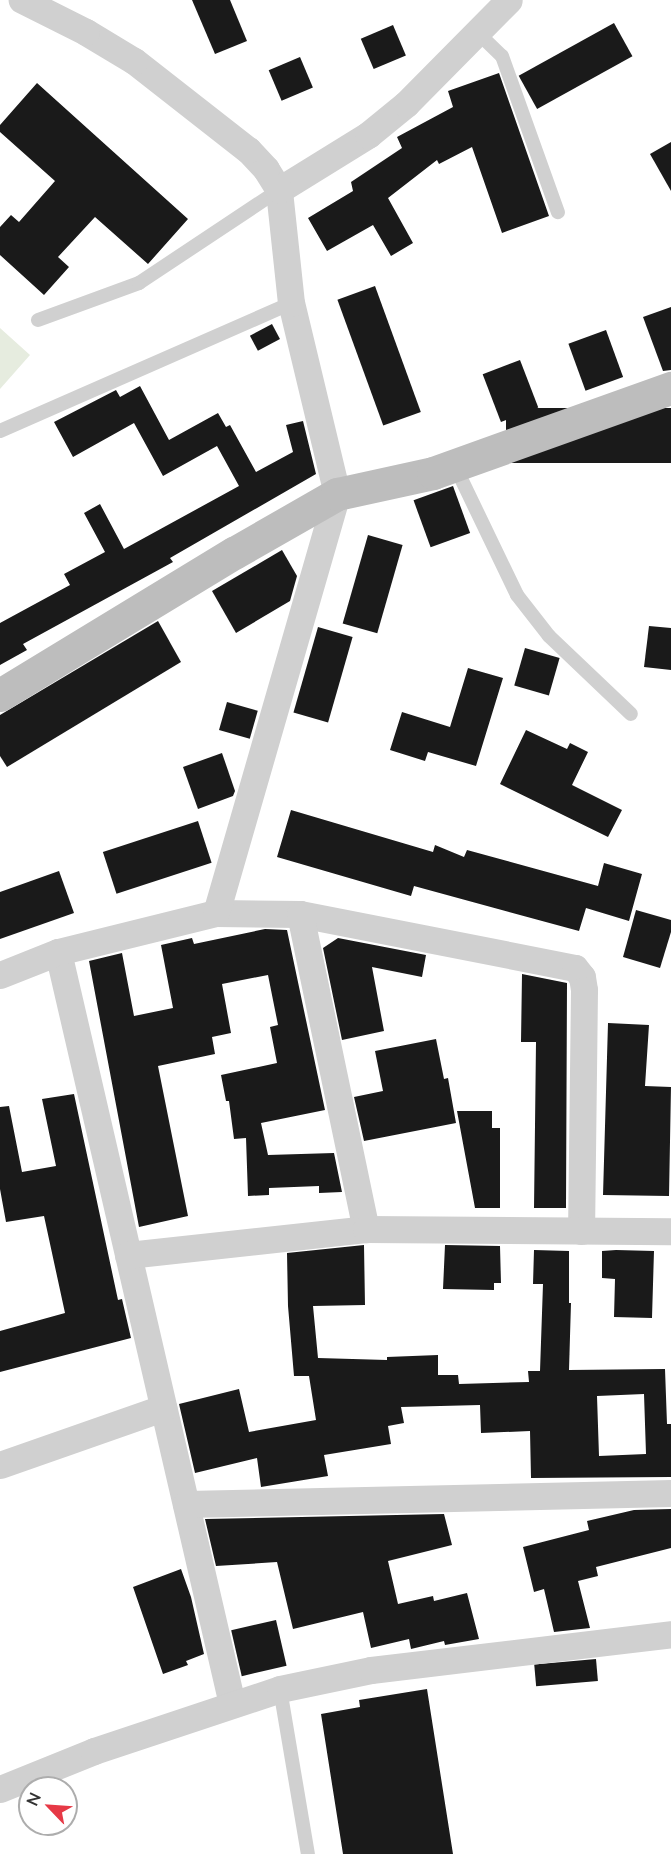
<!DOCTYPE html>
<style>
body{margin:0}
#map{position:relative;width:671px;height:1854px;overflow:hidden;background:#fff;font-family:Lato,sans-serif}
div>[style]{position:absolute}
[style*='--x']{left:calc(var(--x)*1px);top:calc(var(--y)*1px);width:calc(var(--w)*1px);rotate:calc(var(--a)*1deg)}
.green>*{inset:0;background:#e6ecdf}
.building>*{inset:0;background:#1a1a1a;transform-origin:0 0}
.lane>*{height:14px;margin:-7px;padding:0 7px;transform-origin:7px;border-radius:7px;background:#d0d0d0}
.street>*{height:27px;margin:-13.5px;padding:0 13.5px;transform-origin:13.5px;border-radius:13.5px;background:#d0d0d0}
.secondary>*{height:33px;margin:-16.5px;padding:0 16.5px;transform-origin:16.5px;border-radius:16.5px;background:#bdbdbd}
span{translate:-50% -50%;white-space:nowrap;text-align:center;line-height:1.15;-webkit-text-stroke:6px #fff;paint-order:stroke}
.north{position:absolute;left:18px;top:1776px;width:60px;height:60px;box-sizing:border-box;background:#fff;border:2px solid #adadad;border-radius:50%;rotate:295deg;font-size:16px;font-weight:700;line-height:24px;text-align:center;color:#333}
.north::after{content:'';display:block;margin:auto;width:21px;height:27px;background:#e63946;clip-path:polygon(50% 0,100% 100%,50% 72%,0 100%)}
</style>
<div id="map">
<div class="green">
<i style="clip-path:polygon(0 328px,30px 355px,0 389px)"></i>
</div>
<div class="building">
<i style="clip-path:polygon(192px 0,230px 0,247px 41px,215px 54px)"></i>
<i style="left:614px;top:23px;width:38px;height:109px;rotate:61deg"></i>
<i style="left:393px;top:25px;width:33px;height:35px;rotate:67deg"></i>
<i style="left:300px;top:57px;width:33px;height:34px;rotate:67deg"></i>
<i style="clip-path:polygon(499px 73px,549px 216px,502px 233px,472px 147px,439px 164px,437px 160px,388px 198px,413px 243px,391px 256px,373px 225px,327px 251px,308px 218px,353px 191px,351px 182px,402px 148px,397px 137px,453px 107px,448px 91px)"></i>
<i style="clip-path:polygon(37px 83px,188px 219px,148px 264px,95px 217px,58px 257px,69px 267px,44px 295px,0 255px,0 227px,11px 215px,19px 222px,55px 181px,0 132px,0 125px)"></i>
<i style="clip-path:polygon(671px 142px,671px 191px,650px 154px)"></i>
<i style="left:375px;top:286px;width:134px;height:40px;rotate:70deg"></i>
<i style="clip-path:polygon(671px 307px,671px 370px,663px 371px,643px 317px)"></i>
<i style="left:272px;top:324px;width:17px;height:25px;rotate:62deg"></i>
<i style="left:606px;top:330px;width:50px;height:40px;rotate:70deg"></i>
<i style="left:520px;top:360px;width:51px;height:40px;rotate:69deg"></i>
<i style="clip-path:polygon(140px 386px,169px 440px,218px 413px,226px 427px,230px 425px,256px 472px,293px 452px,286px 425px,303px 421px,316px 474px,170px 558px,173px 562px,23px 644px,27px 650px,0 665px,0 623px,70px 585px,64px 574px,105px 552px,84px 513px,100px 504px,124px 549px,239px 486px,217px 446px,163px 476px,134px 423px,73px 457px,54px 422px,116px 390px,120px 397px)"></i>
<i style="left:671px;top:408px;width:55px;height:165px;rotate:90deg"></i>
<i style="left:453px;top:486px;width:50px;height:42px;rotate:70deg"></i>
<i style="left:368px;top:535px;width:36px;height:92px;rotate:16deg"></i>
<i style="clip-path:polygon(282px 550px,297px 576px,290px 601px,236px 633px,212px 591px)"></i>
<i style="clip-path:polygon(158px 621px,181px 662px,7px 767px,0 756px,0 715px)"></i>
<i style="clip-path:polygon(649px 626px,671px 628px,671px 670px,644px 667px)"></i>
<i style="left:318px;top:627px;width:36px;height:89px;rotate:16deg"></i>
<i style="left:525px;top:648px;width:36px;height:39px;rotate:16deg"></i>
<i style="clip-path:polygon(468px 668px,503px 678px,476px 766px,428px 752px,425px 761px,390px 750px,402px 712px,450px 727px)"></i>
<i style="left:227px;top:702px;width:32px;height:29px;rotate:16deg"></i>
<i style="clip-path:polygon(526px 730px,567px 749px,570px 743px,588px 752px,572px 785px,622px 810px,608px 837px,500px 784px)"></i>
<i style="clip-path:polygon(222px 753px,235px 791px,233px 796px,198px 809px,183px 767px)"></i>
<i style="clip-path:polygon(291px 810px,433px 852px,435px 845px,464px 857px,467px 850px,598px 886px,604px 863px,642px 874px,629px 921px,586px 908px,579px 931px,414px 886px,411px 896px,277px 857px)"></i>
<i style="left:198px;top:821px;width:44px;height:100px;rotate:72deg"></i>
<i style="clip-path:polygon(59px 871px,74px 913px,0 939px,0 892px)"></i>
<i style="clip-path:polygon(636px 910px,671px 920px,671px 932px,660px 968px,623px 957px)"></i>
<i style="clip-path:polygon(265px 929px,287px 930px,325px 1110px,261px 1123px,268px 1155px,334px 1153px,342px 1192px,319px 1193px,319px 1186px,269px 1188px,269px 1195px,248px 1196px,246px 1138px,234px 1139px,229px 1101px,226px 1101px,221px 1075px,277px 1063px,270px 1027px,278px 1025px,268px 975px,222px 984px,231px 1033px,212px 1037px,215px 1054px,158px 1066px,188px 1216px,139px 1227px,89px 961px,122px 953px,134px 1016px,173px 1008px,161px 945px,192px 938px,194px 944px)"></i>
<i style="clip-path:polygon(338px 938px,426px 955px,422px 977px,372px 967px,384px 1031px,342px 1040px,323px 948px)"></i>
<i style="clip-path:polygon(522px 974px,567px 983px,566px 1208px,534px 1208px,536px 1042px,521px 1042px)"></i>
<i style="clip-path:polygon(608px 1023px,649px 1025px,645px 1086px,671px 1087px,669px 1196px,603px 1195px)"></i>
<i style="clip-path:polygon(436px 1039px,444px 1079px,448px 1078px,456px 1123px,364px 1141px,354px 1097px,383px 1091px,375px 1051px)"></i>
<i style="clip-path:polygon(74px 1094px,118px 1300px,122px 1299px,131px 1338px,0 1372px,0 1331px,65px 1313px,44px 1216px,6px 1222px,0 1189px,0 1107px,9px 1106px,22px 1172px,56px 1166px,42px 1099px)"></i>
<i style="clip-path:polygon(457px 1111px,492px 1111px,492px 1128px,500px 1128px,500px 1208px,475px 1208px)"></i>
<i style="clip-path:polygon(evenodd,364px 1245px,365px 1305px,313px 1306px,318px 1358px,387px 1360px,387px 1357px,438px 1355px,438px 1375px,458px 1375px,459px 1384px,529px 1382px,528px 1371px,540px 1371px,543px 1284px,533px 1284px,534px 1250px,569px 1251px,569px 1303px,571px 1303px,569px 1370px,665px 1369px,667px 1424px,671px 1424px,671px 1477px,531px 1478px,530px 1431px,481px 1433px,480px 1405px,401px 1407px,404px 1423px,388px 1426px,391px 1444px,324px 1455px,328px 1476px,261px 1487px,257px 1458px,195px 1473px,179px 1404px,239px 1389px,249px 1432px,316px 1420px,309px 1376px,294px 1376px,288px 1306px,287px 1253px,364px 1245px,644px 1394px,646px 1454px,599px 1456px,597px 1396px,644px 1394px)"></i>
<i style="clip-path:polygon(445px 1245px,500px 1246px,501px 1283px,494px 1283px,494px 1290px,443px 1289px)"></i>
<i style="clip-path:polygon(616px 1250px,654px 1251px,652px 1318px,614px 1317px,615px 1279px,602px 1278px,602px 1251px)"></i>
<i style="clip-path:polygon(671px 1509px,671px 1548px,596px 1567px,598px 1576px,578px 1581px,590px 1628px,554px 1632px,544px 1589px,534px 1592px,523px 1547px,589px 1530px,587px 1521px,634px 1510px)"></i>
<i style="clip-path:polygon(444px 1514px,452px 1545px,388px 1561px,398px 1604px,433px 1596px,434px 1601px,467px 1593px,479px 1639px,445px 1645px,444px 1641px,411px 1649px,409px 1639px,371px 1648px,363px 1612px,293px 1629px,277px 1562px,216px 1566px,205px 1519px)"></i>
<i style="clip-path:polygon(181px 1569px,191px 1597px,204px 1654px,186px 1661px,188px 1665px,163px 1674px,133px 1587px)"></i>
<i style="left:276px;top:1620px;width:47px;height:46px;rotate:77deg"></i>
<i style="left:596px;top:1659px;width:22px;height:62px;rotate:85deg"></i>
<i style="clip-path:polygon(427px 1689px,453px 1854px,343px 1854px,321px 1714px,360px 1707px,359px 1700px)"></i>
</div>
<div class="lane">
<i style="--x:478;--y:33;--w:33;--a:44"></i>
<i style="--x:502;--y:56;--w:166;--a:70.3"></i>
<i style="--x:38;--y:320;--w:108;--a:-20.1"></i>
<i style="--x:139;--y:283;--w:168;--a:-33.6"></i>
<i style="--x:0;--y:431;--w:318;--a:-23.7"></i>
<i style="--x:455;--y:466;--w:143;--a:64.3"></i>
<i style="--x:517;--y:595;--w:52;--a:52"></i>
<i style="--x:549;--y:636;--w:113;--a:43.6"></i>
<i style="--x:280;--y:1689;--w:167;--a:80.4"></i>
</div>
<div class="street">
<i style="--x:279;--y:190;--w:105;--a:-31.7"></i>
<i style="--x:368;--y:135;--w:49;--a:-39.2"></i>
<i style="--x:406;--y:104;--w:146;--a:-45.3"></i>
<i style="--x:216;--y:913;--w:84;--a:0.7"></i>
<i style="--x:300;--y:914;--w:280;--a:11.1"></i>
<i style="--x:575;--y:968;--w:11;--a:52"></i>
<i style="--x:582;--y:977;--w:13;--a:81"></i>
<i style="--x:584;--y:990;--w:241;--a:90.7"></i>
<i style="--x:300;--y:914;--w:322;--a:78.2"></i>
<i style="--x:58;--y:952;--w:772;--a:76.97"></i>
<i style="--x:0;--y:975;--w:62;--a:-21.6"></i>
<i style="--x:58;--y:952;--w:163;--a:-13.9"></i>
<i style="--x:216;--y:913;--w:436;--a:-73.9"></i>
<i style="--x:337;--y:494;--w:196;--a:-103.5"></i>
<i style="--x:291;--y:303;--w:114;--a:-96.1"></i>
<i style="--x:279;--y:190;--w:25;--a:-122"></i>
<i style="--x:266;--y:169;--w:26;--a:-133"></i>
<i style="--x:248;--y:150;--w:145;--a:-142"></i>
<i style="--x:134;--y:61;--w:56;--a:-148.9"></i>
<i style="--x:86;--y:32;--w:72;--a:-153.4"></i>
<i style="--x:128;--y:1255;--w:239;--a:-6.2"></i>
<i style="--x:366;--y:1229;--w:305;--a:0.4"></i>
<i style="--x:0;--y:1465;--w:173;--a:-19.3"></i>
<i style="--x:186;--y:1504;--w:485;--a:-1.3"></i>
<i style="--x:0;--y:1789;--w:101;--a:-22"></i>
<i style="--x:94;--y:1751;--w:196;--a:-18.4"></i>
<i style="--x:280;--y:1689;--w:93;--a:-11.8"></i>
<i style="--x:371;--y:1670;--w:302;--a:-6.8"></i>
</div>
<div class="secondary">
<i style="--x:0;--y:695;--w:274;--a:-31.3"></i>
<i style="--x:234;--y:553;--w:119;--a:-29.8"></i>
<i style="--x:337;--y:494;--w:98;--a:-12.3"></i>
<i style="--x:433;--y:473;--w:253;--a:-19.7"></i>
</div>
<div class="north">N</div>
</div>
